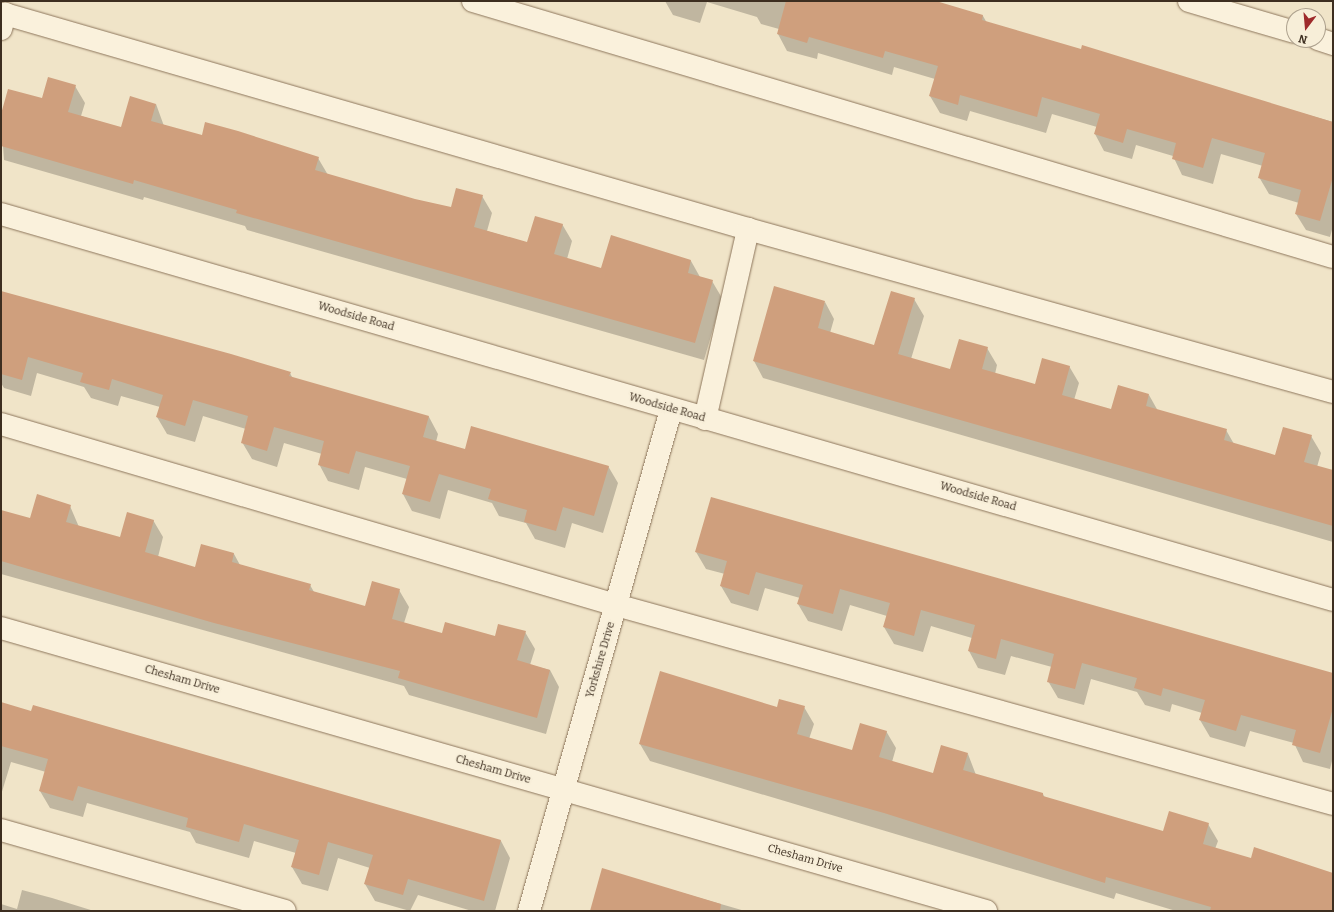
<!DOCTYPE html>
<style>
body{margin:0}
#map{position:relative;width:1334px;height:912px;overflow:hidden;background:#f0e4c8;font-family:Bitter,serif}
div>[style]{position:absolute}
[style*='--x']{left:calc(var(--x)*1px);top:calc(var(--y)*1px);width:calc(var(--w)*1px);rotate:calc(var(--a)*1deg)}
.shadow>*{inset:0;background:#0003}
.building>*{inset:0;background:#cf9f7d}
.roads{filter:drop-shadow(0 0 1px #8d765c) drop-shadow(0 0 1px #8d765c)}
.minor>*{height:22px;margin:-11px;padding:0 11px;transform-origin:11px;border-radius:11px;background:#faf1dc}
span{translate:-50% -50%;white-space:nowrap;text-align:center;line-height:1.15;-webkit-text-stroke:3.5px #f7eed8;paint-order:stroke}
.street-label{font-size:11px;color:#3d2e20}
.frame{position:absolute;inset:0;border:2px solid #3d2e20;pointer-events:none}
.north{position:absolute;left:1286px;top:8px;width:40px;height:40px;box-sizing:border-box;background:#f7eed8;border:1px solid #ada18e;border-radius:50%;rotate:196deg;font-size:11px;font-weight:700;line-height:16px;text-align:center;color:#3d2e20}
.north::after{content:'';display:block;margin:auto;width:14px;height:18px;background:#9e2a2b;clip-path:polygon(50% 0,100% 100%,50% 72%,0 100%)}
</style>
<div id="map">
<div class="shadow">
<i style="clip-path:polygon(665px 1px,930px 1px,983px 16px,987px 23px,1333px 122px,1333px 226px,1330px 237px,1306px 230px,1296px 214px,1299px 203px,1269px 194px,1259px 177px,1263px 166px,1221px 154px,1213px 184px,1182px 175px,1173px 156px,1136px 145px,1132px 159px,1104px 151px,1095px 134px,1097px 127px,1052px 114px,1046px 133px,970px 111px,967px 121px,940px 113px,930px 96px,935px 79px,894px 67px,892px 75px,818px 53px,817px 59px,787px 51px,778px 34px,779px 29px,761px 24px,757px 17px,707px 2px,700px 23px,673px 15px)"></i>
<i style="clip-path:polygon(75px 86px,85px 103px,81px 116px,121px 128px,156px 104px,164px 126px,202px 137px,318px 158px,328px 175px,415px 200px,451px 208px,482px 196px,492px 213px,487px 231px,528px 243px,562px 224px,572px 241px,567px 259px,602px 269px,691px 261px,700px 277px,712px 281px,722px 298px,704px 360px,247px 230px,245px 226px,144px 197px,143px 200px,4px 160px,1px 118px)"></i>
<i style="clip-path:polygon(1px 292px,290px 373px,293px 379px,429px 417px,438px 434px,436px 442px,465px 450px,608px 466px,618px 483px,603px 533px,572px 523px,565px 548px,535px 539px,526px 523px,499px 516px,492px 503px,448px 490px,440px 519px,412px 511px,403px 494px,407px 479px,365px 467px,359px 490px,328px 481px,319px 464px,322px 454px,284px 443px,277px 467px,252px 459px,242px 442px,246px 429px,203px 416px,195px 442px,167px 434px,157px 417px,160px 407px,121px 396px,118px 406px,91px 398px,84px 387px,37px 373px,31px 396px,4px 388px,1px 383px)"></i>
<i style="clip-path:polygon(914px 299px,924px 316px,911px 359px,951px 370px,987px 348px,997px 365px,995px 374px,1035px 385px,1069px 366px,1079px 383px,1074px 400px,1112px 411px,1149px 395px,1158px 411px,1226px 430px,1234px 444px,1276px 456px,1311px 436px,1321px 453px,1317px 467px,1333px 471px,1333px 542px,763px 378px,754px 361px,825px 302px,834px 319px,830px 333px,874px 346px)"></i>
<i style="clip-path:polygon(70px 506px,79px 527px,121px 539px,153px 520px,163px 537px,158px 557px,196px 568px,202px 545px,234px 554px,240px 565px,310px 585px,314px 592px,366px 607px,399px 590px,409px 607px,404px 623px,442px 634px,495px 637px,525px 632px,535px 649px,530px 665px,550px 670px,559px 687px,546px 734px,409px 695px,404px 686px,1px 574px,1px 511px,31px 520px)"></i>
<i style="clip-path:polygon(696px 552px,1333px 675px,1333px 757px,1330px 769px,1303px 762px,1294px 743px,1250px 731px,1245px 747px,1210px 737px,1200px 720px,1202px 713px,1172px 704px,1170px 712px,1145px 705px,1137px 692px,1091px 679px,1084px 705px,1058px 698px,1048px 681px,1052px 667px,1011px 656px,1005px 675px,978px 668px,969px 651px,972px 638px,931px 626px,923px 652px,894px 644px,884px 627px,887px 616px,850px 605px,842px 631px,808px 621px,798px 604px,800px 598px,765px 588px,758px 611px,731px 603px,721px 586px,725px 574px,706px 569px)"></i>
<i style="clip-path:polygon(1px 703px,32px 712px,34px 706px,501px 841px,510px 858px,495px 911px,472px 911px,418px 895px,410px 911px,375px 901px,365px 884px,370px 868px,338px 858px,328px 891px,302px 884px,292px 867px,296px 853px,254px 841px,249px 858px,196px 843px,190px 832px,87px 803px,83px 817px,50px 808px,40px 791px,46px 772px,11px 762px,1px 795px)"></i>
<i style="clip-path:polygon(804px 707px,814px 724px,809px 739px,853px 751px,886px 731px,896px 748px,892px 762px,933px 774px,968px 754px,976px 775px,1043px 794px,1045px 798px,1164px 832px,1208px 824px,1218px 841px,1215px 849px,1252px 859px,1255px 848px,1333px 874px,1333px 911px,1176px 911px,1116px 893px,1114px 899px,650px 761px,640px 744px,777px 708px)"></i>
<i style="clip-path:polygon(603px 870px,745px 911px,591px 911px)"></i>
<i style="clip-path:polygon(22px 890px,52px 898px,94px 911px,1px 911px,1px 904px,17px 909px)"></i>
</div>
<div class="building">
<i style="clip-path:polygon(786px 1px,936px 1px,983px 15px,982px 20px,1081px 49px,1082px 45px,1333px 122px,1333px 177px,1320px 221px,1295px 214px,1301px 190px,1258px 178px,1265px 153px,1212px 138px,1203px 168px,1172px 159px,1176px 143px,1127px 129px,1123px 143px,1094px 134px,1100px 114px,1042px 97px,1037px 117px,960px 95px,958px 105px,929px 96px,938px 66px,885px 51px,883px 58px,809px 37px,807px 43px,777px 34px)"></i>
<i style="clip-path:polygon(48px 77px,76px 85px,68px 112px,121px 127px,130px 96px,156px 104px,151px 121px,202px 135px,205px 122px,238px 131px,319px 157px,315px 170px,415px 199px,451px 207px,456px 188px,483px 195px,474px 227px,527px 242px,535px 216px,563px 224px,554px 254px,601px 268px,611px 235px,691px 260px,688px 273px,713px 280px,695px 343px,236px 213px,237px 210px,134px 180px,133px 184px,1px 146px,1px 114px,8px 89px,42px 98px)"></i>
<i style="clip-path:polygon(774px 286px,825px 301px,818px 328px,874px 345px,891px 291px,915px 298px,898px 354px,950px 369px,959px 339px,988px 347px,982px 369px,1035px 384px,1042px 358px,1070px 366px,1062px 395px,1111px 409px,1118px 385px,1149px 394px,1146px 406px,1227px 429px,1224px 440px,1275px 455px,1283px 427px,1312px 435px,1304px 462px,1333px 470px,1333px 526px,753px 361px)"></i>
<i style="clip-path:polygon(1px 291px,231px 354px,291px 372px,289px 376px,429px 416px,423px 437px,465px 449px,471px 426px,609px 466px,594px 516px,563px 507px,556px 531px,524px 522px,527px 510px,488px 499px,491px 489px,439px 474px,430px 502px,402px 494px,410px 466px,356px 451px,349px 474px,318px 465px,324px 441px,274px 427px,267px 451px,241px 443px,248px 416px,193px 400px,185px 426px,156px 417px,163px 395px,112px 379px,109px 390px,80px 382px,83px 373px,28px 357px,22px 380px,1px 374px)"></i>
<i style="clip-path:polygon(37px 494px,71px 505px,66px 522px,120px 537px,127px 512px,154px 520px,145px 552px,195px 567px,201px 544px,234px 553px,232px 562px,311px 584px,309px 590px,365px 606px,372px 581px,400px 589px,392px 619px,442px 633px,445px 622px,495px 636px,498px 624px,526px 631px,517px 660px,550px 670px,537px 718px,398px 678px,400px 671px,214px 623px,1px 561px,1px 510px,30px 518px)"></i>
<i style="clip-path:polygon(711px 497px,1333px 673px,1333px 708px,1320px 753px,1292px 745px,1296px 730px,1241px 715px,1236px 731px,1199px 720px,1205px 700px,1163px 688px,1161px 696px,1134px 688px,1137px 678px,1082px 663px,1075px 689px,1047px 682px,1054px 654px,1001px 639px,996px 659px,968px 651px,975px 625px,921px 610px,914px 636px,883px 627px,890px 603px,840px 589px,833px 614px,797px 604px,803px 585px,756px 572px,749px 595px,720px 586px,727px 561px,695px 552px)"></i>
<i style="clip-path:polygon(660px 671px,777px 707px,779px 699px,805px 706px,797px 734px,852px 750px,860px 723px,887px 731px,879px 757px,933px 773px,941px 745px,968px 753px,963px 770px,1043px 793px,1043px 796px,1163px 831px,1169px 811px,1209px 823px,1203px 844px,1251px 858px,1254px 847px,1333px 873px,1333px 911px,1210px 911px,1211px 907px,1106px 877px,1105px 883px,884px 813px,639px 744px)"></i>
<i style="clip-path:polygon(1px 702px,31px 711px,33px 705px,501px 840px,484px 901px,408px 879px,403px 895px,364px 884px,373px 855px,328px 842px,319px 875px,291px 867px,299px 840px,244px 824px,239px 842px,186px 827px,188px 818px,78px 786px,73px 801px,39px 791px,48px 759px,1px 746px)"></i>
<i style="clip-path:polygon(602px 868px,721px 904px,720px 911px,590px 911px)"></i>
</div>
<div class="roads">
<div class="minor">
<i style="--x:473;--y:1;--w:897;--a:16.58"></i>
<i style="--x:1189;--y:1;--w:109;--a:16.4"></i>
<i style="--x:1;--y:29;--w:16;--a:-75"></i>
<i style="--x:5;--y:14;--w:773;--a:16.14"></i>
<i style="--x:1318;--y:39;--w:16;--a:18"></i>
<i style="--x:1;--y:214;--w:1387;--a:16.16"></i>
<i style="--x:705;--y:419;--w:195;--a:-77.2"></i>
<i style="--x:748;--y:229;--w:607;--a:15.57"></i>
<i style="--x:1;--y:424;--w:641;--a:16.4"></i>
<i style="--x:616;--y:605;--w:744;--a:15.51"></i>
<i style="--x:1;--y:628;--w:1025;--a:16.03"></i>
<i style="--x:1;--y:830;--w:295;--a:15.9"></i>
<i style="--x:529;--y:911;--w:521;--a:-74.18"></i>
</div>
</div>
<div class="street-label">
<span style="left:356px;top:317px;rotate:16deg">Woodside Road</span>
<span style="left:667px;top:408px;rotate:16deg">Woodside Road</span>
<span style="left:978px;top:497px;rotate:16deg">Woodside Road</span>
<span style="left:601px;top:660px;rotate:-74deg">Yorkshire Drive</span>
<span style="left:182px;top:680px;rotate:16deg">Chesham Drive</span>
<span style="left:493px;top:770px;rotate:16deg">Chesham Drive</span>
<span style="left:805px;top:859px;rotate:16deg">Chesham Drive</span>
</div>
<div class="frame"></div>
<div class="north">N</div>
</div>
